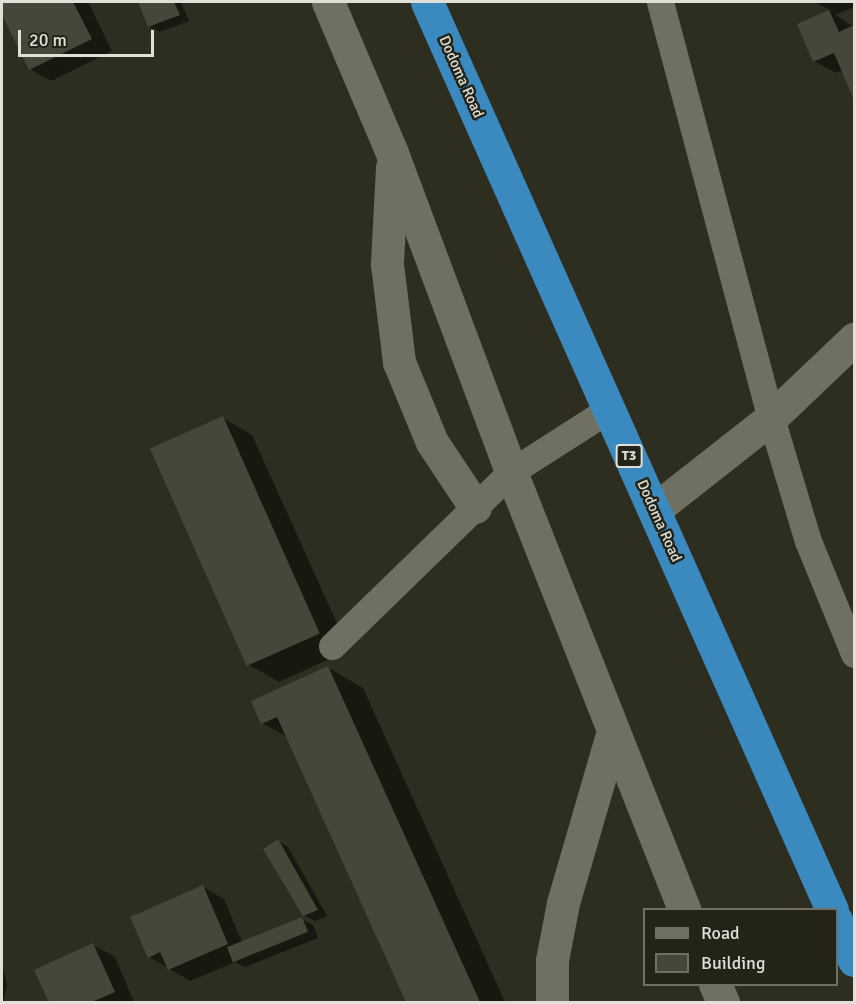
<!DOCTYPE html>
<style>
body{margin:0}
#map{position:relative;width:856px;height:1004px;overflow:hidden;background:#2d2d20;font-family:Signika,sans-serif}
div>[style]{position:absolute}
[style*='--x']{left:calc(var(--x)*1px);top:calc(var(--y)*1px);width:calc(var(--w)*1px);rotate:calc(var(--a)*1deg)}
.shadow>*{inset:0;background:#0007}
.building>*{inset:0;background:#464639;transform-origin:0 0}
.service>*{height:27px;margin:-13.5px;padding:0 13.5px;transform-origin:13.5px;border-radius:13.5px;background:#707062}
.minor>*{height:33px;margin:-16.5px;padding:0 16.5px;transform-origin:16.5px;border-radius:16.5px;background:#707062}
.trunk>*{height:33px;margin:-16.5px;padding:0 16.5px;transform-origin:16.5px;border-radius:16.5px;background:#3a8ac0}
span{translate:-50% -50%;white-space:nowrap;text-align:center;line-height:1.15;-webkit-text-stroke:5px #232317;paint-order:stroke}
.shield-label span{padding:2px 4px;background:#232317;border:2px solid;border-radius:4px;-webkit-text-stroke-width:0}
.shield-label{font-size:14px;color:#e0e0d8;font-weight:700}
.street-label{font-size:15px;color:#e0e0d8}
.frame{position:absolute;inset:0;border:3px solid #e0e0d8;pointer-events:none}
.legend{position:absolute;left:643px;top:908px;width:195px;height:78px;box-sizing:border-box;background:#232317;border:2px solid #6f6f64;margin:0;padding:8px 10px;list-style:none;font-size:18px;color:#e0e0d8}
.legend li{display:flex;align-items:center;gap:12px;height:30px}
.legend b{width:30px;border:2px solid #6f6f64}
.scale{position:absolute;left:18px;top:30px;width:136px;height:27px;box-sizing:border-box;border:3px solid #e0e0d8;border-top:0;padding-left:8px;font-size:18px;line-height:21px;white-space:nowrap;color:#e0e0d8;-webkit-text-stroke:4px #232317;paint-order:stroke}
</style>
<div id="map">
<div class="shadow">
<i style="clip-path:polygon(2px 2px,88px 2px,112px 51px,51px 81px,30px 69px,2px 12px)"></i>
<i style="clip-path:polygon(140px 2px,181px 2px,189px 21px,160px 32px,149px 26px)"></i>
<i style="clip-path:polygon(815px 2px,854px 2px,854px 7px,835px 15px,854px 27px,854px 96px,843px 70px,836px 73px,814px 61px,799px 25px,831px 11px)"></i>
<i style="clip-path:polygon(223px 418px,252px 435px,349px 650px,279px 682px,249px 665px)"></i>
<i style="clip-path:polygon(327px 667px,363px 688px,505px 1002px,408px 1002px,288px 737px,262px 723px)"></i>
<i style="clip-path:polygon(278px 841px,288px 847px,327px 916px,315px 921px,304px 915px)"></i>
<i style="clip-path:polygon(203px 887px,224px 899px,242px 942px,302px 919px,313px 925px,318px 938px,245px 967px,235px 962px,190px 981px,149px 957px)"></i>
<i style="clip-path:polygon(93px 945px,115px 957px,134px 1002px,51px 1002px,36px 971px)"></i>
<i style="clip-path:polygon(2px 964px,7px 985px,3px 1002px,2px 1002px)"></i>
</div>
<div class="building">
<i style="clip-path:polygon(2px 2px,73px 2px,92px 39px,29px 70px,2px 15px)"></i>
<i style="clip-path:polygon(138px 2px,174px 2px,180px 15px,148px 27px)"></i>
<i style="clip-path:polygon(829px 10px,839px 32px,854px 25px,854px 100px,834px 53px,813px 62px,797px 24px)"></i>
<i style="left:223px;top:416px;width:238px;height:80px;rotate:66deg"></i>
<i style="clip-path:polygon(328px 666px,480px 1002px,406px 1002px,277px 717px,261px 724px,251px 701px)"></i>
<i style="clip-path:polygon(278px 839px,318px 910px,303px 916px,263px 849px)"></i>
<i style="clip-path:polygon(203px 885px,228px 944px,168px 970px,160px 952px,148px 958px,130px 917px)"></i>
<i style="left:302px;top:917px;width:16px;height:81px;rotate:68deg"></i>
<i style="clip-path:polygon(93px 943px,115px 992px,92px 1002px,49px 1002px,34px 970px)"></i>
</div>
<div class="service">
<i style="--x:660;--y:2;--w:431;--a:75.1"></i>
<i style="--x:771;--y:418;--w:128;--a:73.3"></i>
<i style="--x:808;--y:541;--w:122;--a:67.8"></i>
<i style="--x:332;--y:646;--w:250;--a:-44.2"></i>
<i style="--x:511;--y:472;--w:117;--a:-32.7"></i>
</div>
<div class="minor">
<i style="--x:328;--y:2;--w:164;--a:67"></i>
<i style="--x:392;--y:153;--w:340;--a:69.5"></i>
<i style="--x:511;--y:472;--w:471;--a:68.4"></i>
<i style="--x:392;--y:167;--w:97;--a:93"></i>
<i style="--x:387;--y:264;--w:99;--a:83"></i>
<i style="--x:399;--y:362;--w:87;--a:67.6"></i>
<i style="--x:432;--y:442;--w:78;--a:56.5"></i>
<i style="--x:654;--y:510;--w:149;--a:-38.2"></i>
<i style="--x:771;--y:418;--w:115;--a:-43.6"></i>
<i style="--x:715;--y:984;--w:20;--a:66"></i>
<i style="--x:552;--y:1002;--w:42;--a:-90"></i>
<i style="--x:552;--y:960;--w:58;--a:-79.1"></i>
<i style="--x:563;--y:903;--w:176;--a:-73.8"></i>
</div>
<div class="trunk">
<i style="--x:427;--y:2;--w:994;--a:65.96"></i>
<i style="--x:836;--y:920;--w:44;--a:65.8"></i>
</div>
<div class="shield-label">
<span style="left:629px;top:456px">T3</span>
</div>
<div class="street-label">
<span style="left:461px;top:77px;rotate:66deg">Dodoma Road</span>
<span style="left:659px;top:521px;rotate:66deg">Dodoma Road</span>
</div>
<div class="frame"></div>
<ul class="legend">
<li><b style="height:8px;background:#707062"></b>Road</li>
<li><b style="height:16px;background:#464639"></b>Building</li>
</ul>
<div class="scale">20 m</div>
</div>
